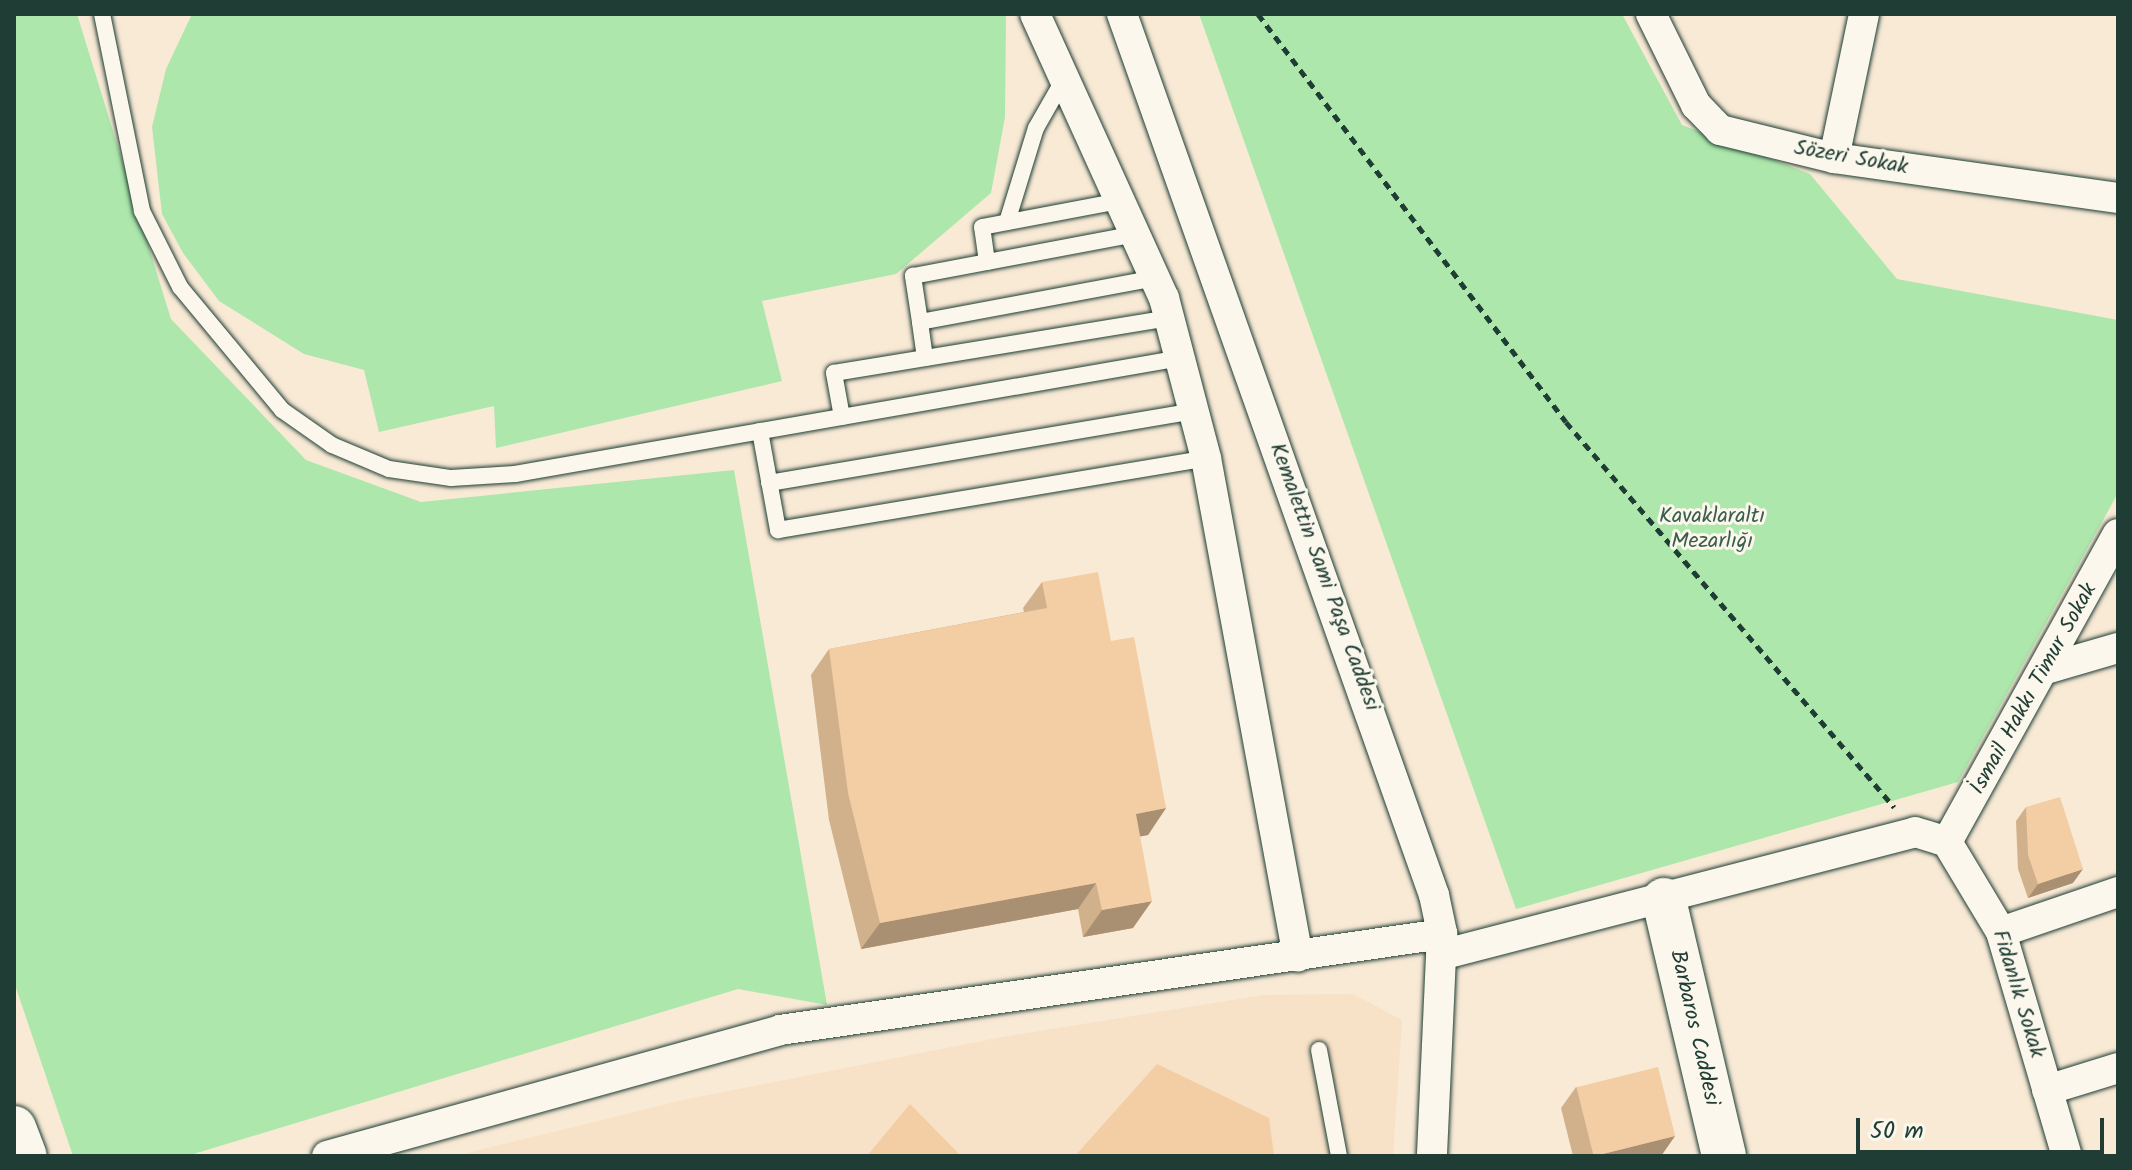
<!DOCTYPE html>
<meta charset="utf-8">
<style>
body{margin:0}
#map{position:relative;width:2132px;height:1170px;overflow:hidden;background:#f9ead6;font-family:Kalam,sans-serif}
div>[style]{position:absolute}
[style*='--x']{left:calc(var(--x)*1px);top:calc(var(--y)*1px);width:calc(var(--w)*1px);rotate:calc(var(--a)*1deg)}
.built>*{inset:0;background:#f7e1c7}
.green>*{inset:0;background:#ade7ac}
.path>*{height:5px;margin-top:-2.5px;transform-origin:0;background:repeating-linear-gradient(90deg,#1f3d34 0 8px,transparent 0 14px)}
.roads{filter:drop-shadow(0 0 2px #1f3d34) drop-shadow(0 0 2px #1f3d34)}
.lane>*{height:16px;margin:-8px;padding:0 8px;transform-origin:8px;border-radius:8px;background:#fbf7ec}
.street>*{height:30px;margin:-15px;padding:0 15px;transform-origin:15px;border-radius:15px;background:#fbf7ec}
.secondary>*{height:44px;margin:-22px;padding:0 22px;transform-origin:22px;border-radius:22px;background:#fbf7ec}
.wall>*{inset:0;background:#d1b08c}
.shaded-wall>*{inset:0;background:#aa9072}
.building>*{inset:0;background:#f3cda3;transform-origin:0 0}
span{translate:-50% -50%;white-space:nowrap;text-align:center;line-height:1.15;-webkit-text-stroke:6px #fbf7ec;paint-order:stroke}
.street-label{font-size:22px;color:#1f3d34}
.park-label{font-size:22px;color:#3b5f4c}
.frame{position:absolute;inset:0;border:16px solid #1f3d34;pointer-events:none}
.scale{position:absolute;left:1856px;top:1118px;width:248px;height:36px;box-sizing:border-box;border:4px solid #1f3d34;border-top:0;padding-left:10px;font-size:24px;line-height:28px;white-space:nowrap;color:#1f3d34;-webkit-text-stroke:6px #fbf7ec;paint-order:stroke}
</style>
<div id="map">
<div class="built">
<i style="clip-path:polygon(1353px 994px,1402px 1020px,1393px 1156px,455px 1156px,683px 1100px,1002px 1037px,1264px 995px)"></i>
</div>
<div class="green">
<i style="clip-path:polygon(14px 14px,77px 14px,171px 319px,306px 460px,421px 502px,734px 470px,827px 1005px,738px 989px,187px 1156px,73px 1156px,14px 982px)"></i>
<i style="clip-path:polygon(192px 14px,1006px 14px,1005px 117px,991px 193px,896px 274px,762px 301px,782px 381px,496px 448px,494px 406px,379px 432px,364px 370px,304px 354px,219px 301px,183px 253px,162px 214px,152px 127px,166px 69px)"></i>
<i style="clip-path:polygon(1199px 14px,1622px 14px,1682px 125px,1810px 174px,1897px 279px,2118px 320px,2118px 493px,1958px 782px,1516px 909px)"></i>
</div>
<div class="path">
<i style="--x:1258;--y:14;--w:511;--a:52.95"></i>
<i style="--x:1566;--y:422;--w:506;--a:49.57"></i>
</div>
<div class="roads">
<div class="lane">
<i style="--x:102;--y:14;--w:201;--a:78.5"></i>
<i style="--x:142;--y:211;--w:85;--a:63.4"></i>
<i style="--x:180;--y:287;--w:160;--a:50.3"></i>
<i style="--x:282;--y:410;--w:61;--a:35"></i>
<i style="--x:332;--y:445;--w:62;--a:22.8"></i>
<i style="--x:389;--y:469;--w:63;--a:8.3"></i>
<i style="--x:451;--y:478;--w:64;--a:-3.6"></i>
<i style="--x:515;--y:474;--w:675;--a:-9.89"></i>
<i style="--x:1007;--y:222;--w:98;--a:-72.9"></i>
<i style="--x:1036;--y:128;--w:56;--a:-60.3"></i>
<i style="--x:987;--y:262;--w:35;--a:-98"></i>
<i style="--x:982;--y:227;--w:140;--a:-10.7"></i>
<i style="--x:920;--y:322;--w:47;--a:-98.7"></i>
<i style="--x:913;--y:276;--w:226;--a:-10.7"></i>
<i style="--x:925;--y:358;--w:36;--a:-98"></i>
<i style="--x:920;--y:322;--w:239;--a:-10.6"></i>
<i style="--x:842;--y:417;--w:45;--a:-100.3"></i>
<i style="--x:834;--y:373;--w:339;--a:-9.3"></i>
<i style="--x:760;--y:431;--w:101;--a:79.7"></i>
<i style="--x:778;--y:530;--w:434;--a:-9.5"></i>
<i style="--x:769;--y:483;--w:431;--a:-9.6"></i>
<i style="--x:1319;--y:1050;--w:108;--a:79.3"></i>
</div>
<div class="street">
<i style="--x:1035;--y:14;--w:312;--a:65.6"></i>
<i style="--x:1164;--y:298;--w:165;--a:75.3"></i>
<i style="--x:1206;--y:458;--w:507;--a:79.55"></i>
<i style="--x:1122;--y:14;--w:935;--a:70.5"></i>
<i style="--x:1434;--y:895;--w:40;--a:78"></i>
<i style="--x:1442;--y:934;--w:222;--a:92.6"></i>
<i style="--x:1651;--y:14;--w:102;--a:63.7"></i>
<i style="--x:1696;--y:105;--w:35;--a:46"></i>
<i style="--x:1720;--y:130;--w:117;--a:13.8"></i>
<i style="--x:1834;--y:158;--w:287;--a:8"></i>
<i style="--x:1834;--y:158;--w:147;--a:-78.2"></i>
<i style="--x:2049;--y:668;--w:72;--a:-16.2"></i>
<i style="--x:1947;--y:842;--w:352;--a:-61"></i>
<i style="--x:1947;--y:842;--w:105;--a:59"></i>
<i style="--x:2001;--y:932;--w:234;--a:73.6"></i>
<i style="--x:2001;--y:932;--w:124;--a:-18.9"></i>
<i style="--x:1441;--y:955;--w:490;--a:-14.5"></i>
<i style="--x:1915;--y:832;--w:34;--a:17"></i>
<i style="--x:2047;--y:1090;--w:74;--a:-17.2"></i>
<i style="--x:327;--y:1156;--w:470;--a:-15.5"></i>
<i style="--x:780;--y:1030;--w:669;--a:-8.25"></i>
</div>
<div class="secondary">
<i style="--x:1664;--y:900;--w:263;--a:76.8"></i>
<i style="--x:14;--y:1128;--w:30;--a:69"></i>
</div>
</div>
<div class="wall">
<i style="clip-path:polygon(1042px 582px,1111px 641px,1166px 808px,1148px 835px,1140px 836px,1133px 928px,1083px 937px,1078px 909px,861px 949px,829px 820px,811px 675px,829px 649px,1024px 612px,1023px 608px)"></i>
<i style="clip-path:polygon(2026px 807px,2073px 883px,2028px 898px,2018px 869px,2016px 821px)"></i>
<i style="clip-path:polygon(1576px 1087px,1675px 1136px,1661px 1156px,1573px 1156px,1561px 1108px)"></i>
</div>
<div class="shaded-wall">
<i style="clip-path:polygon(1166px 808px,1148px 835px,1117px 841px,1136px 814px)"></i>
<i style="clip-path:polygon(2083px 869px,2073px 883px,2028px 898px,2038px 884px)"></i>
<i style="clip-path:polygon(1096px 883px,1078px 909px,861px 949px,880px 923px)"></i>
<i style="clip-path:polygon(1152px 901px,1133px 928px,1083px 937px,1102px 910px)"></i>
<i style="clip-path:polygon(1675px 1136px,1661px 1156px,1595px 1156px)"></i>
</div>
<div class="building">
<i style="clip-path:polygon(1098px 572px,1111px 641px,1134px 637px,1166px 808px,1136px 814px,1152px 901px,1102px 910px,1096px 883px,880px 923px,848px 793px,829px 649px,1047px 608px,1042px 582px)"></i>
<i style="clip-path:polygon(2060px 797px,2083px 869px,2038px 884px,2028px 855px,2026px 807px)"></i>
<i style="clip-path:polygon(1157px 1064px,1269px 1118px,1274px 1156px,1075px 1156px)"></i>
<i style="left:1658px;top:1067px;width:71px;height:84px;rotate:76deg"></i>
<i style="clip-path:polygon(910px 1104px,961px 1156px,867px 1156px)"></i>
</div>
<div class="street-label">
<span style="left:1851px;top:158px;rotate:10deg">Sözeri Sokak</span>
<span style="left:1324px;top:577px;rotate:70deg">Kemalettin Sami Paşa Caddesi</span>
<span style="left:2034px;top:689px;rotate:-61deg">İsmail Hakkı Timur Sokak</span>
<span style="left:2018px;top:994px;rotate:73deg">Fidanlık Sokak</span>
<span style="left:1694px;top:1028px;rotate:77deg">Barbaros Caddesi</span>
</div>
<div class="park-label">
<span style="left:1712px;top:529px">Kavaklaraltı<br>Mezarlığı</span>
</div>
<div class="frame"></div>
<div class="scale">50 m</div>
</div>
